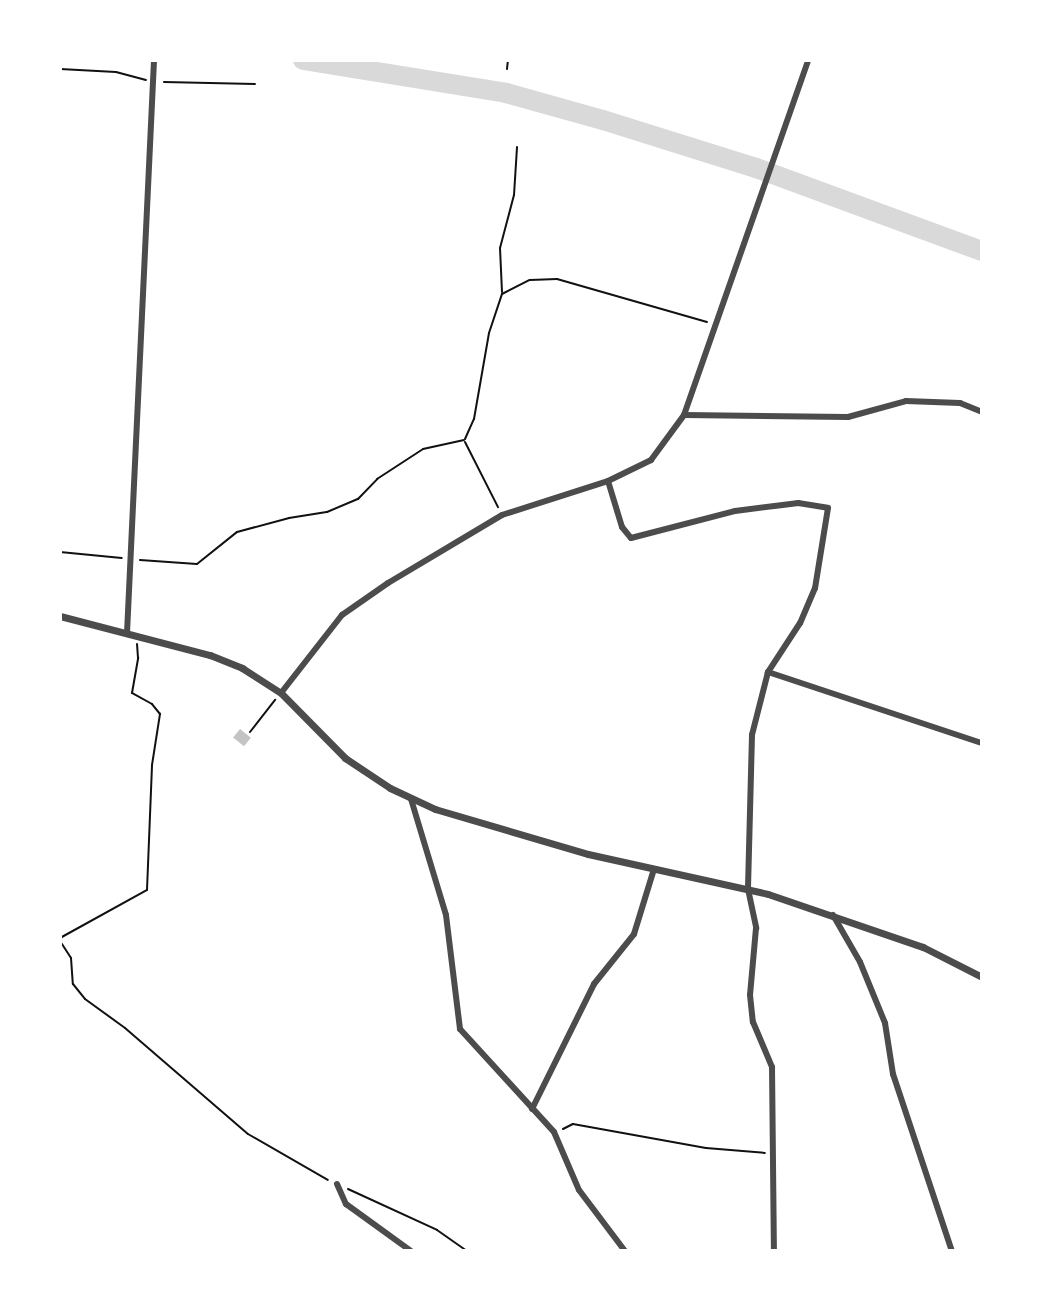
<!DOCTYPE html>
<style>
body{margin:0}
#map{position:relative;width:1042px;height:1311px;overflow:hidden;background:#fff;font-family:"PT Serif",serif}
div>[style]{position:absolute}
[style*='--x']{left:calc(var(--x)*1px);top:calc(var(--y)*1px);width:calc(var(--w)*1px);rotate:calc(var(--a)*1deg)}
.river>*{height:20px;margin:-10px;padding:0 10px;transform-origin:10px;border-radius:10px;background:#d9d9d9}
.building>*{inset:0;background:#c4c4c4;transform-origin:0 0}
.path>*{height:2px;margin:-1px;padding:0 1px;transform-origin:1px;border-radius:1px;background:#111}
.minor>*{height:6px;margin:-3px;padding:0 3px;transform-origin:3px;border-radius:3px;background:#4c4c4c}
.tertiary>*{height:7px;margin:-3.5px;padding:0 3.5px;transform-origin:3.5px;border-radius:3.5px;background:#4c4c4c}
span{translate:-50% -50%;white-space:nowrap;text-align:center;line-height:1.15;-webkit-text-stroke:8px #fff;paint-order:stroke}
.frame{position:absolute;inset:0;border:62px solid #fff;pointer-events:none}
</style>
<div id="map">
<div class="river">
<i style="--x:303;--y:60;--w:206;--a:9.2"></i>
<i style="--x:506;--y:93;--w:101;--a:15.6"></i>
<i style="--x:603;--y:120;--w:160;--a:17.4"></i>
<i style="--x:756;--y:168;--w:241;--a:20.2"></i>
</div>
<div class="building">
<i style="left:240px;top:729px;width:14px;height:11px;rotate:39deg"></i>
</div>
<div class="path">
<i style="--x:60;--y:69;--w:56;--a:3.1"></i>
<i style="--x:116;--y:72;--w:31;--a:15"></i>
<i style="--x:507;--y:69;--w:9;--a:-84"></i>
<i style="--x:164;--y:82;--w:91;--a:1.3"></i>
<i style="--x:502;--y:292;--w:44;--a:-92.6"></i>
<i style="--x:500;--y:248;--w:55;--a:-75.2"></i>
<i style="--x:514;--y:195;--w:48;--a:-86.4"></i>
<i style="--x:465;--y:439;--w:22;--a:-66"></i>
<i style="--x:474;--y:419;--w:87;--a:-80.1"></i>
<i style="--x:489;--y:333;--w:41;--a:-71.6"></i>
<i style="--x:502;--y:294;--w:31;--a:-27"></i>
<i style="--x:530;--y:280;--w:27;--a:-2"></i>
<i style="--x:557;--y:279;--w:156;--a:16"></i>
<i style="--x:465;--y:442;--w:73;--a:63.1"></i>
<i style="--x:60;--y:552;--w:62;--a:5.5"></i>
<i style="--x:140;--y:560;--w:57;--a:4"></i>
<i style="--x:197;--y:564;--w:51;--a:-38.7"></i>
<i style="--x:237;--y:532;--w:54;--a:-15.1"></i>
<i style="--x:289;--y:518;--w:38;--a:-9"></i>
<i style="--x:327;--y:512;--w:34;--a:-23"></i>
<i style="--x:358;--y:499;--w:28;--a:-46"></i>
<i style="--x:377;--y:479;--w:55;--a:-33.1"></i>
<i style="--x:423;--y:449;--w:42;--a:-12.4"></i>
<i style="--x:250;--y:732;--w:41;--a:-52"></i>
<i style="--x:60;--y:938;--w:99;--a:-28.9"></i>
<i style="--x:147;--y:890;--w:125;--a:-87.7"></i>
<i style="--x:152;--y:765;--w:52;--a:-81.1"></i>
<i style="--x:160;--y:714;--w:13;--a:-129"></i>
<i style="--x:152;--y:704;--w:23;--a:-151"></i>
<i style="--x:132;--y:693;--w:36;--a:-80"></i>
<i style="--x:138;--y:658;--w:14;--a:-94"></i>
<i style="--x:60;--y:941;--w:20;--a:57"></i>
<i style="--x:71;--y:958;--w:26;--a:86"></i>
<i style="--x:73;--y:984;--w:19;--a:51"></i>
<i style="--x:85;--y:999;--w:49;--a:35.9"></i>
<i style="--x:125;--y:1028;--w:162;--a:40.8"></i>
<i style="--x:248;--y:1134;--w:92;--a:29.9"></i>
<i style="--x:563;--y:1129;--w:11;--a:-27"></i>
<i style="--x:573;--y:1124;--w:135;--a:10.2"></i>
<i style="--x:706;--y:1148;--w:59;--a:4.8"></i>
<i style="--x:348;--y:1189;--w:98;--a:24.7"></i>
<i style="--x:437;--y:1230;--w:37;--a:35"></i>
</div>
<div class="minor">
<i style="--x:684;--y:415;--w:164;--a:0.7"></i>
<i style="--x:848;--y:417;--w:60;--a:-15.4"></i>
<i style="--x:906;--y:401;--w:54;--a:2.1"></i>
<i style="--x:960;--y:403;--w:24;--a:22"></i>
<i style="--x:608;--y:481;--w:48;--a:73.1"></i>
<i style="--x:622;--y:527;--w:14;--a:51"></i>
<i style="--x:631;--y:538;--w:107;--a:-14.6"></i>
<i style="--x:735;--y:511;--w:64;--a:-7.2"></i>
<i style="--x:798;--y:503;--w:30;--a:9"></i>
<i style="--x:828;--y:508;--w:81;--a:99.2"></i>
<i style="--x:815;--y:588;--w:38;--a:113"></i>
<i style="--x:800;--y:623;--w:59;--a:123.1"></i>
<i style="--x:768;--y:672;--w:65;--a:104.3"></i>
<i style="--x:752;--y:735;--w:154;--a:91.5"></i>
<i style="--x:748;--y:889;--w:40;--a:78"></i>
<i style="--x:756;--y:928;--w:67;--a:95.1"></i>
<i style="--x:750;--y:995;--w:27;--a:84"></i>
<i style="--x:753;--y:1022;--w:49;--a:67.1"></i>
<i style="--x:772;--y:1067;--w:184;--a:89.4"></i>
<i style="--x:127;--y:633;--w:574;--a:-87.3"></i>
<i style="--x:768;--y:672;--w:225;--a:18.4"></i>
<i style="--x:281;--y:693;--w:99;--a:-52"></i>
<i style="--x:342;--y:615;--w:56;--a:-34.8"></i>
<i style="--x:388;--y:583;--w:133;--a:-30.8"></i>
<i style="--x:502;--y:515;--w:111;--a:-17.8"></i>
<i style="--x:608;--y:481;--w:48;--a:-26"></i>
<i style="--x:651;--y:460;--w:56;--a:-53.7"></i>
<i style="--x:684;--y:415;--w:376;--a:-70.7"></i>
<i style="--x:411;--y:799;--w:121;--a:73.2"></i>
<i style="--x:446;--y:915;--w:115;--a:83"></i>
<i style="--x:460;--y:1029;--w:139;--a:47.6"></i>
<i style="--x:554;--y:1132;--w:63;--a:66.7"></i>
<i style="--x:579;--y:1190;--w:76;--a:53"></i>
<i style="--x:833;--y:915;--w:54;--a:60.1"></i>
<i style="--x:860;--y:962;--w:66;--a:67.7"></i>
<i style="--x:885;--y:1023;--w:52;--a:81.1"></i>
<i style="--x:893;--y:1074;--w:187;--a:71.6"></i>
<i style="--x:532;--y:1109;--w:140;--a:-63.6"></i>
<i style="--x:594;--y:984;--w:64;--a:-51.3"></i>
<i style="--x:634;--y:934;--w:68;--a:-72.9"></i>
<i style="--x:337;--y:1184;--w:22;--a:66"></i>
<i style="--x:346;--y:1204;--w:80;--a:35.9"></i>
</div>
<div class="tertiary">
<i style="--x:60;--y:616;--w:155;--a:14.6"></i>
<i style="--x:210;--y:655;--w:35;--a:22"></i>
<i style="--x:242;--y:668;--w:46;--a:32.7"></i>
<i style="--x:281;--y:693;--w:91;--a:45.4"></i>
<i style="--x:345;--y:758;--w:54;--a:33.7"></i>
<i style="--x:390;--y:788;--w:50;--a:25"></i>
<i style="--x:435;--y:809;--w:159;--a:16.4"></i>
<i style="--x:588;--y:854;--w:184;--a:12.5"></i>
<i style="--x:768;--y:894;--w:164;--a:18.9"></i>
<i style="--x:923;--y:947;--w:66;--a:27"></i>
</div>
<div class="frame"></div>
</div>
